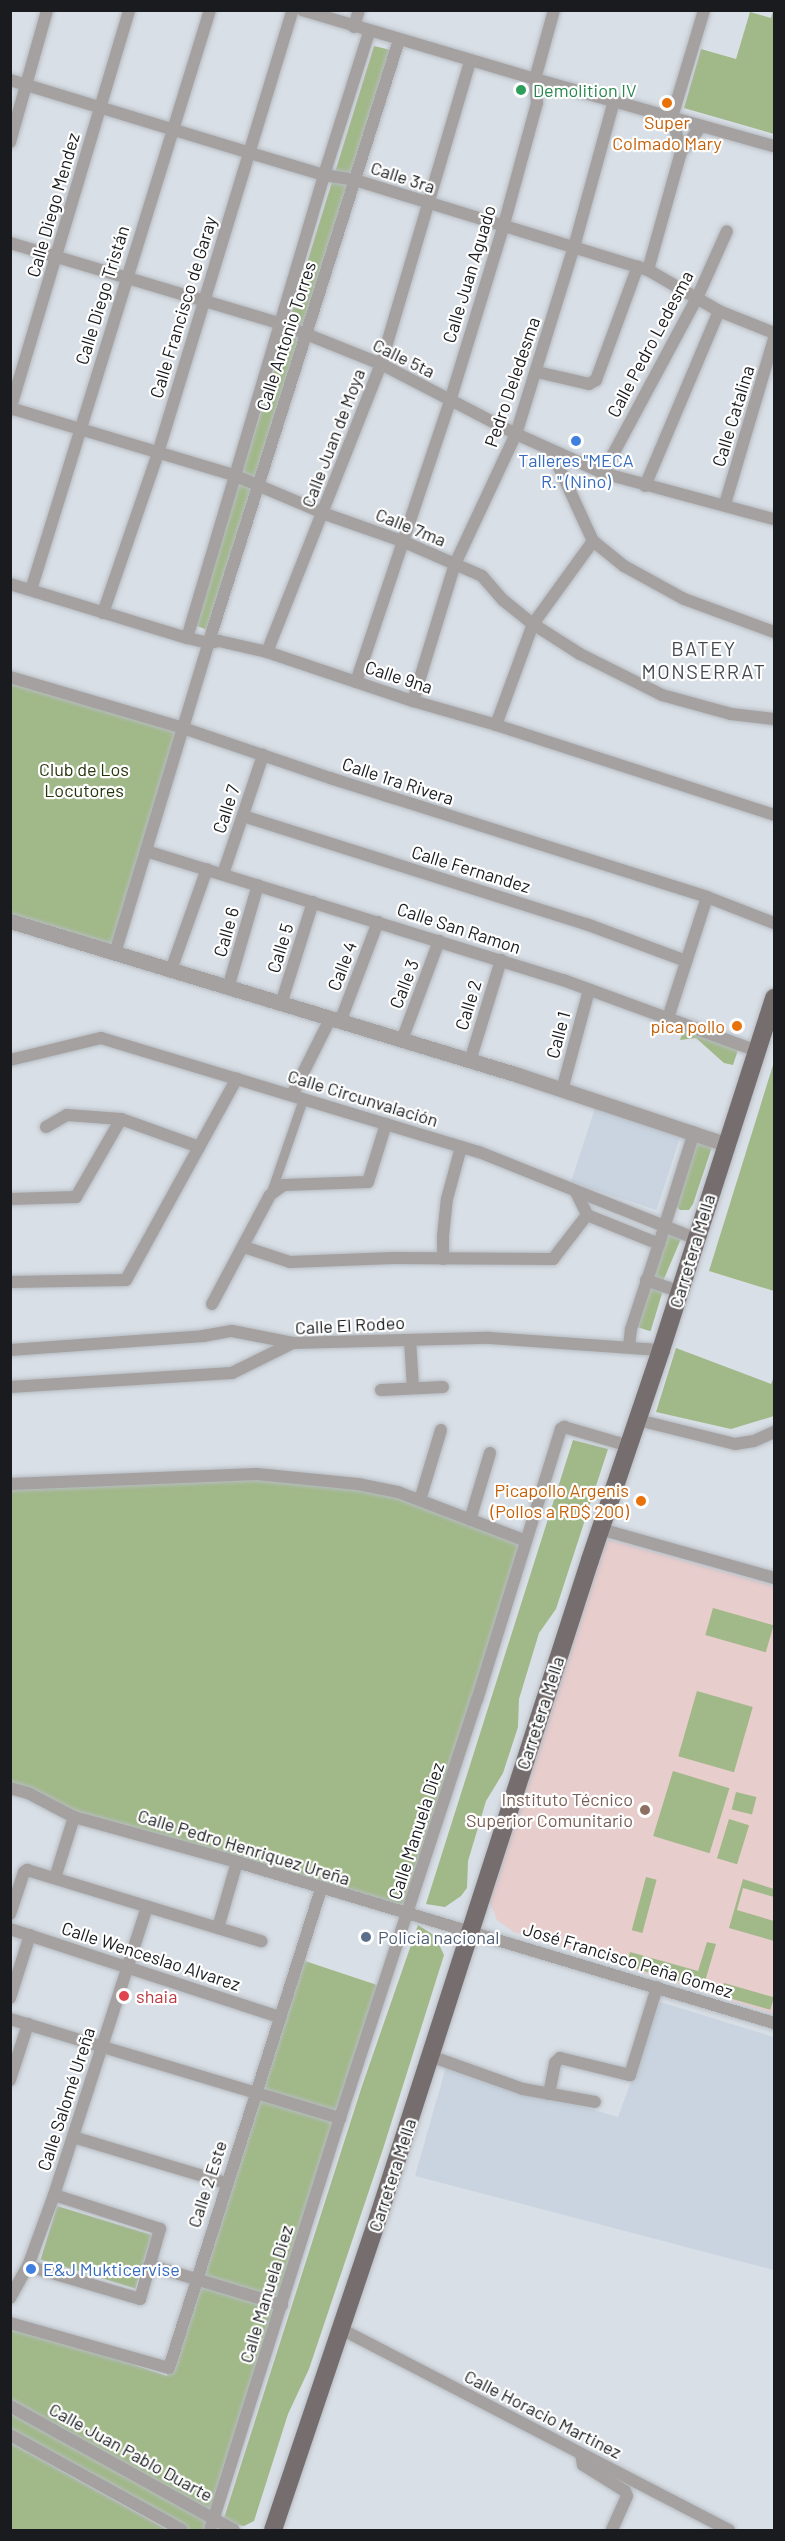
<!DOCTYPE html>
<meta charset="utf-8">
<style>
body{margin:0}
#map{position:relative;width:785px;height:2541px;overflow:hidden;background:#d9dfe6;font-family:Barlow,sans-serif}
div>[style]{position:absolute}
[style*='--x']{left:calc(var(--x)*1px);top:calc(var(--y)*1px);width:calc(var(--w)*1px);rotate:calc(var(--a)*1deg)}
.built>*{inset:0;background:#c9d4e0;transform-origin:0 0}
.education>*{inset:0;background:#e8cdcd}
.green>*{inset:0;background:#a1b888;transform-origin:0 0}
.roads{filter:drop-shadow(0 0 2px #b6bcc2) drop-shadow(0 0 2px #b6bcc2)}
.pedestrian>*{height:9px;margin:-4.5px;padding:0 4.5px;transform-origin:4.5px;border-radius:4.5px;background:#a5a1a1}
.minor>*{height:12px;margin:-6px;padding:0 6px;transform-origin:6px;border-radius:6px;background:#a5a1a1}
.tertiary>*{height:15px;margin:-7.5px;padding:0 7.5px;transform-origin:7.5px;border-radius:7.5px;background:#a5a1a1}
.primary>*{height:18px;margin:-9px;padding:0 9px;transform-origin:9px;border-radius:9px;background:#756d6e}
.dots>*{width:16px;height:16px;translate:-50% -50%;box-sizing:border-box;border:3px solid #fff;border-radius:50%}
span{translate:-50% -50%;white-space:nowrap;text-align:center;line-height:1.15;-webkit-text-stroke:4.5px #fff;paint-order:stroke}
.leisure-label{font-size:18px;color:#27864d}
.left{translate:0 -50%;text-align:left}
.food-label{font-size:18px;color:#c56008}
.right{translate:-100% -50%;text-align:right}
.street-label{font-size:18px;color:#191b1e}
.shop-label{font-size:18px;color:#366cbe}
.park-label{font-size:18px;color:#25360c}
.education-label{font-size:18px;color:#785e54}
.service-label{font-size:18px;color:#4e5e75}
.health-label{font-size:18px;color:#be3a42}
.neighbourhood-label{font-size:20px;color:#464b50;letter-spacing:1.5px}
.frame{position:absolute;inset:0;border:12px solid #191b1e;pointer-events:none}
</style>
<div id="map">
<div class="built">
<i style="left:595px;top:1108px;width:90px;height:78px;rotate:18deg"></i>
<i style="clip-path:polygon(660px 2002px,774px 2037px,774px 2270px,415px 2176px,446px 2067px,618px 2117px)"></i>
</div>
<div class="education">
<i style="clip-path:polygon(610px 1540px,774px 1586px,774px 2014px,514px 1932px,497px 1920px,488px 1898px,605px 1542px)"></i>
</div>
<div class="green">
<i style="clip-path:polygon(773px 11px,774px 134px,684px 108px,701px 49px,736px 59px,750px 12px,771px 18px)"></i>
<i style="clip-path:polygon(374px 46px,395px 51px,212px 632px,195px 625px)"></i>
<i style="clip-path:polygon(10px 681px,177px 731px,111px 947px,11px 916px)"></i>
<i style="clip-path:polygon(684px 1029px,739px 1047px,733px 1065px,724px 1063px,696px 1038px,680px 1040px)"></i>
<i style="clip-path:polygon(774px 1062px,774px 1291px,709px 1271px)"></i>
<i style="clip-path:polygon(695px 1142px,712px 1147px,693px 1204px,689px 1210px,680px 1210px,675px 1205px)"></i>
<i style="left:668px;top:1231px;width:15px;height:51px;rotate:23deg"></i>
<i style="left:650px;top:1285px;width:14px;height:44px;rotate:17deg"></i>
<i style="clip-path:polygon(676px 1348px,771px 1384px,774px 1377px,774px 1416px,731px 1429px,656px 1412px)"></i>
<i style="clip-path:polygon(573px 1440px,608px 1449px,556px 1609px,539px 1633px,519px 1699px,518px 1727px,503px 1773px,486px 1801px,468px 1861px,467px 1888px,461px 1896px,445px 1907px,426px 1904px)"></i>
<i style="clip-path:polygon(257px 1474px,358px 1484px,526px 1541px,407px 1915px,150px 1837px,11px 1788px,10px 1484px)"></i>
<i style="left:713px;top:1608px;width:63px;height:28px;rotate:16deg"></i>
<i style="left:697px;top:1691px;width:58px;height:68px;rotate:16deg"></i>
<i style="left:673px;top:1771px;width:59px;height:68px;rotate:17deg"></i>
<i style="left:736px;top:1792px;width:21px;height:18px;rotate:14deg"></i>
<i style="left:729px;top:1819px;width:21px;height:41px;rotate:17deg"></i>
<i style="left:646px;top:1877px;width:11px;height:55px;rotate:15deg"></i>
<i style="clip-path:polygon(743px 1879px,774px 1889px,774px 1897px,743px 1888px,737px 1910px,774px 1921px,774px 1941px,729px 1928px)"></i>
<i style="clip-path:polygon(418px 1925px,435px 1936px,444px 1955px,383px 2149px,309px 2369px,288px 2414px,254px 2521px,244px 2526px,237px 2525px,224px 2518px,362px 2086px)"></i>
<i style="clip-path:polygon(707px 1942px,716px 1944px,703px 1988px,626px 1966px,630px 1952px,698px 1971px)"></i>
<i style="clip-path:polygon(299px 1959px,383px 1987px,215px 2518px,11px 2406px,11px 2323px,167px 2376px)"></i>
<i style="left:724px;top:1983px;width:52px;height:13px;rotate:16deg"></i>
<i style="left:57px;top:2206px;width:99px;height:56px;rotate:17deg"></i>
<i style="clip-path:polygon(11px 2408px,224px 2530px,182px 2530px,11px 2435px)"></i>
<i style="clip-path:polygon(11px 2443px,168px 2530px,11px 2530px)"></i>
</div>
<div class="roads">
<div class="pedestrian">
<i style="--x:270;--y:1195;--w:102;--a:-71"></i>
</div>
<div class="minor">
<i style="--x:302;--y:10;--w:243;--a:16.5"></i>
<i style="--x:535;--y:79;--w:248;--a:15.7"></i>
<i style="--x:354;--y:27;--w:18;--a:-74"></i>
<i style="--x:10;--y:80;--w:251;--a:16.9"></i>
<i style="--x:250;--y:153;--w:77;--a:16.6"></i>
<i style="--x:324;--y:175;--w:31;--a:9"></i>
<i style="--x:355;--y:180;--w:307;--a:17.1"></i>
<i style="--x:648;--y:270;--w:82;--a:30"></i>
<i style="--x:719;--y:311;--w:59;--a:21.8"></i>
<i style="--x:10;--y:142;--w:137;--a:-74.3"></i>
<i style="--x:681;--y:152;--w:36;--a:-104"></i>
<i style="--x:672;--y:117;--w:112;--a:-73.3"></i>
<i style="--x:10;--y:243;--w:283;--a:16.6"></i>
<i style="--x:281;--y:324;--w:108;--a:21.8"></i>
<i style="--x:381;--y:364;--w:152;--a:27.4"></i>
<i style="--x:516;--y:434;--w:95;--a:24.1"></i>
<i style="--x:603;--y:473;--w:177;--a:15.1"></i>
<i style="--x:648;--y:270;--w:123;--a:-74.4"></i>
<i style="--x:681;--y:152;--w:33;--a:-52"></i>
<i style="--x:537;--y:372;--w:53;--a:13"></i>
<i style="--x:589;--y:384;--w:8;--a:-30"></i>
<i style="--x:596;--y:380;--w:121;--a:-69.8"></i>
<i style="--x:10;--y:408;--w:236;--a:16.7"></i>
<i style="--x:236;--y:476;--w:100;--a:23"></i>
<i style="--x:328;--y:515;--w:78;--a:19.4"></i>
<i style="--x:402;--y:541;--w:87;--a:23.6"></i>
<i style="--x:482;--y:576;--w:32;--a:49"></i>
<i style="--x:503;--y:600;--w:38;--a:39"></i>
<i style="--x:533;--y:624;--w:56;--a:32.6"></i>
<i style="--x:580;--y:654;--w:92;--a:26.6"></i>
<i style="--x:662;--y:695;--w:72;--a:15.4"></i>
<i style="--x:731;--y:714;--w:43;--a:6.6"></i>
<i style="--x:10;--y:410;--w:417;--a:-73.4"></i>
<i style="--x:552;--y:452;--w:98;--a:65.3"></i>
<i style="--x:593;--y:541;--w:40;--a:39"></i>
<i style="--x:624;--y:566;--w:68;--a:28.8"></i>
<i style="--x:684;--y:599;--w:96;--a:20.1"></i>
<i style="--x:603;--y:473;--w:199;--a:-61.8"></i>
<i style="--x:697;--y:298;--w:73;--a:-65.9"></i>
<i style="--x:645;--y:486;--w:190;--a:-67.1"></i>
<i style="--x:725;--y:504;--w:172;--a:-73.5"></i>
<i style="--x:10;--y:584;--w:185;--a:17"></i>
<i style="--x:187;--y:638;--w:22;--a:13"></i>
<i style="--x:208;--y:643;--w:11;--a:-10"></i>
<i style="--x:219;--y:641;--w:49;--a:12.9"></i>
<i style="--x:267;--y:652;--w:154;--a:18.6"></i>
<i style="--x:413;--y:701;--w:86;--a:16.1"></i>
<i style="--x:496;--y:725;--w:292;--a:17.9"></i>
<i style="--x:31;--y:590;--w:607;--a:-72.85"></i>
<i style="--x:103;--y:613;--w:169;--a:-71"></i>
<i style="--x:158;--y:453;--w:463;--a:-73.1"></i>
<i style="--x:187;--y:638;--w:483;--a:-73.5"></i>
<i style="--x:324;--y:175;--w:150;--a:-72.5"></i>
<i style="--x:267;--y:652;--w:310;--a:-68.4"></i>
<i style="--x:381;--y:364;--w:316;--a:-73.6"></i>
<i style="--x:10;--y:677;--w:180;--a:16.4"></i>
<i style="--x:183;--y:728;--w:155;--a:18.8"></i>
<i style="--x:330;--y:778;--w:395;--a:17.5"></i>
<i style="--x:707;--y:897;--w:72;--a:21.2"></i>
<i style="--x:356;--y:682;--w:296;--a:-71.5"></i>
<i style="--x:450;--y:401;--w:181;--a:-73"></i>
<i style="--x:503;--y:228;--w:130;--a:-74.8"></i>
<i style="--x:537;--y:103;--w:24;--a:-95"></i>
<i style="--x:535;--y:79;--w:72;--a:-74.6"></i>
<i style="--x:413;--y:701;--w:143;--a:-73"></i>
<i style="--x:455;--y:564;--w:144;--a:-64.9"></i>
<i style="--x:516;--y:434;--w:196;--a:-72.8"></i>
<i style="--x:574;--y:247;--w:151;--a:-74.7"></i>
<i style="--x:496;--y:725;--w:108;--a:-69.9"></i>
<i style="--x:533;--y:624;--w:102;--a:-54.1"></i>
<i style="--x:243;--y:816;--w:360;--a:17.5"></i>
<i style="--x:586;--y:924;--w:107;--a:20.3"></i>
<i style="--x:146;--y:851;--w:436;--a:17.2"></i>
<i style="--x:563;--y:980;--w:207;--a:20.1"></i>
<i style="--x:223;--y:874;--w:126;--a:-71.4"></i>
<i style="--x:115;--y:953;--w:335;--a:-73.2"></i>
<i style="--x:212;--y:632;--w:621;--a:-72.47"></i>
<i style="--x:171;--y:970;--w:107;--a:-70.4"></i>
<i style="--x:228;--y:988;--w:107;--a:-73.8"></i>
<i style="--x:281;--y:1004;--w:107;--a:-72.6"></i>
<i style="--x:668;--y:1018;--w:127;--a:-72.1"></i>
<i style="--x:340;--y:1022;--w:107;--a:-69.2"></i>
<i style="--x:402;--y:1040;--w:106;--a:-69.5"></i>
<i style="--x:10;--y:1060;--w:94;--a:-13.6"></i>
<i style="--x:101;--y:1038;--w:395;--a:16.8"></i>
<i style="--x:479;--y:1152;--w:234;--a:21.8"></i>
<i style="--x:470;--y:1061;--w:106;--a:-72.9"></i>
<i style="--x:562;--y:1090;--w:104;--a:-74.9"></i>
<i style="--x:292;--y:1095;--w:85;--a:-63.4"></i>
<i style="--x:46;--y:1127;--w:24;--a:-30"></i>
<i style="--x:67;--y:1115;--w:54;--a:4.2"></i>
<i style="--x:121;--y:1119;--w:83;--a:19.7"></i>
<i style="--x:576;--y:1192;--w:25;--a:64"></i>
<i style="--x:587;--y:1215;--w:78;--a:21.9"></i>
<i style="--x:659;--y:1244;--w:117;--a:-72.6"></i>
<i style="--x:10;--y:1199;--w:66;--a:-1.7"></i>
<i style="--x:76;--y:1197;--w:90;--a:-60"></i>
<i style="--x:244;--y:1247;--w:48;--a:18.1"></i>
<i style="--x:290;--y:1262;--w:103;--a:-2.2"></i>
<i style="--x:393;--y:1258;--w:160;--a:0.4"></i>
<i style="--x:553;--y:1259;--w:56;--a:-52.3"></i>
<i style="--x:443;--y:1259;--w:23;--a:-90"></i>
<i style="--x:443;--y:1236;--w:37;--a:-84"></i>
<i style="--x:447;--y:1199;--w:54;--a:-74.9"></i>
<i style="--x:646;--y:1280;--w:36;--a:19"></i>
<i style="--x:10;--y:1282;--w:116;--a:-1"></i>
<i style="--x:126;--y:1280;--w:230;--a:-61.2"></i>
<i style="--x:212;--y:1304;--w:123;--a:-62"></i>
<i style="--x:270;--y:1195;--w:17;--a:-36"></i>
<i style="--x:284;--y:1185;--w:84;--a:-2"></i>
<i style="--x:368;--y:1182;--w:61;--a:-72.8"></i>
<i style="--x:410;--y:1340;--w:48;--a:86.4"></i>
<i style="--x:629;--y:1347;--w:18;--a:-84"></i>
<i style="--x:631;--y:1329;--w:89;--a:-71.8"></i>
<i style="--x:10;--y:1350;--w:194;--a:-4.1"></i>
<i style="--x:203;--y:1336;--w:29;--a:-10"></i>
<i style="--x:232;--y:1331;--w:62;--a:11.1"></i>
<i style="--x:10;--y:1387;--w:222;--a:-3.6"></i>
<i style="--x:232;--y:1373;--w:68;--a:-26.2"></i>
<i style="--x:293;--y:1343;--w:196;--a:-1.5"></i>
<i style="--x:489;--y:1338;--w:172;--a:4"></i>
<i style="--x:381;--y:1390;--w:62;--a:-2.8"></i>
<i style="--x:638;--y:1420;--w:100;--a:13.9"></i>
<i style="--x:735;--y:1444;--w:19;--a:-9"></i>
<i style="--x:754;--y:1441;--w:22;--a:-24"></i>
<i style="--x:10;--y:1484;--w:247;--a:-2.3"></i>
<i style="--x:257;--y:1474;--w:101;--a:5.7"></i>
<i style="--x:358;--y:1484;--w:41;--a:11.3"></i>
<i style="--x:398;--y:1492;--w:137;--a:20.9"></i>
<i style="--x:420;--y:1500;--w:73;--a:-73.3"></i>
<i style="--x:470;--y:1520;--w:70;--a:-73.4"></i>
<i style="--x:600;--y:1529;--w:181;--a:15.7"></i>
<i style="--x:10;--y:1788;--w:19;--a:16"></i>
<i style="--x:28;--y:1793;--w:52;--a:27.6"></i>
<i style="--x:74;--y:1817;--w:169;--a:15.4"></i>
<i style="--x:237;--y:1862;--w:561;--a:16.69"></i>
<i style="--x:55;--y:1878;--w:64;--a:-72.7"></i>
<i style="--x:10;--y:1914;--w:44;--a:-71.6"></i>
<i style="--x:24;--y:1872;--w:4;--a:-34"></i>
<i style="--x:27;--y:1870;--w:245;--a:16.9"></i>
<i style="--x:218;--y:1928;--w:69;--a:-73.9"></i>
<i style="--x:10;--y:1929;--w:284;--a:18.1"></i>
<i style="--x:10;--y:1998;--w:66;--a:-72.4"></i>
<i style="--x:10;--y:2019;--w:345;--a:16.7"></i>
<i style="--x:430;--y:2056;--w:99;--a:19.5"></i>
<i style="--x:523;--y:2089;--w:73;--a:10.2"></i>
<i style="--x:10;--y:2080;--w:59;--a:-72.2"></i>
<i style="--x:549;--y:2094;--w:32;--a:-79"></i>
<i style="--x:555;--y:2063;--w:7;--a:-45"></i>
<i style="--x:560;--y:2058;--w:72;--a:13.7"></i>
<i style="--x:630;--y:2075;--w:92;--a:-72.9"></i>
<i style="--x:73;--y:2137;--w:160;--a:16.7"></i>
<i style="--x:149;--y:2265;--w:139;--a:16.7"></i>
<i style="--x:28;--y:2266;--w:117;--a:16.4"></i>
<i style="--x:140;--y:2299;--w:73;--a:-74.1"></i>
<i style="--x:160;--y:2229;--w:111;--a:-162.2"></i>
<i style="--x:10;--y:2298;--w:37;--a:-61"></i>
<i style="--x:28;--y:2266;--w:76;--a:-69.9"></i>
<i style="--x:54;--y:2195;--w:303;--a:-72.1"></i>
<i style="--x:10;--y:2323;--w:165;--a:15.8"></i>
<i style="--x:169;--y:2368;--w:503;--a:-72.39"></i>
<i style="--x:341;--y:2329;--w:437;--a:27.4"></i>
<i style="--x:10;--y:2406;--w:256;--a:29"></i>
<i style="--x:10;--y:2435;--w:196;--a:28.9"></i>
<i style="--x:581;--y:2454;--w:11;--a:80"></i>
<i style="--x:583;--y:2465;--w:49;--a:31.8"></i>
<i style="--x:625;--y:2491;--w:5;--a:68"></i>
<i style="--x:627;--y:2496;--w:37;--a:114"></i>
<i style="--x:210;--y:2530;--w:432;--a:-72.5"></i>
<i style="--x:340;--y:2118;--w:440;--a:-71.9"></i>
<i style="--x:477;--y:1700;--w:284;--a:-72.8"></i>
<i style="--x:561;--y:1429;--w:4;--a:-34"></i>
<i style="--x:564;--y:1427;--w:68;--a:16.3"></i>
</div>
<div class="tertiary">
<i style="--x:10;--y:921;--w:531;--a:16.86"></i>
<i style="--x:518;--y:1075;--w:219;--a:18.4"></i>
</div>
<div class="primary">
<i style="--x:273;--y:2530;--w:329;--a:-71.4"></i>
<i style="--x:378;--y:2218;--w:691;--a:-72.14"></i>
<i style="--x:590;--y:1560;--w:222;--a:-71.3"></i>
<i style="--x:661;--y:1350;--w:370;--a:-72.2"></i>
</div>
</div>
<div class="dots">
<i style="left:521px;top:90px;background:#2e9e5b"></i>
<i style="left:667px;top:103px;background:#e8710a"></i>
<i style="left:576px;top:441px;background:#3f7fe0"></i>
<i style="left:737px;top:1026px;background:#e8710a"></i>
<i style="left:641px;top:1501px;background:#e8710a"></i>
<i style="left:645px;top:1810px;background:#8d6e63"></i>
<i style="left:366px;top:1937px;background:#5c6f8a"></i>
<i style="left:124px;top:1996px;background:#e0444e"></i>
<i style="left:31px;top:2269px;background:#3f7fe0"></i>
</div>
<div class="leisure-label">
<span class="left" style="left:533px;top:90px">Demolition IV</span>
</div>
<div class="food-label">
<span style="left:667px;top:133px">Super<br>Colmado Mary</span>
<span class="right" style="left:725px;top:1026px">pica pollo</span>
<span class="right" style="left:629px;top:1501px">Picapollo Argenis<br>(Pollos a RD$ 200)</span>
</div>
<div class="street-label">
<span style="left:403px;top:177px;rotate:18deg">Calle 3ra</span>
<span style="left:53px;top:205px;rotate:-74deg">Calle Diego Mendez</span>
<span style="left:469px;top:274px;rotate:-73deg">Calle Juan Aguado</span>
<span style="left:102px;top:295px;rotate:-73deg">Calle Diego Tristán</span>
<span style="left:183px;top:307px;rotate:-73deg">Calle Francisco de Garay</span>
<span style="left:286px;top:336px;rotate:-72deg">Calle Antonio Torres</span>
<span style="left:650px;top:344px;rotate:-62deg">Calle Pedro Ledesma</span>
<span style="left:404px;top:358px;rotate:26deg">Calle 5ta</span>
<span style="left:512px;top:382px;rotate:-71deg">Pedro Deledesma</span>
<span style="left:733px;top:416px;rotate:-73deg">Calle Catalina</span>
<span style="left:333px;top:438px;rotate:-69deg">Calle Juan de Moya</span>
<span style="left:411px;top:527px;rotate:22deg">Calle 7ma</span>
<span style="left:399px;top:677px;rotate:18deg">Calle 9na</span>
<span style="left:398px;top:781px;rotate:18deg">Calle 1ra Rivera</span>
<span style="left:226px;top:809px;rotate:-72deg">Calle 7</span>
<span style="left:471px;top:869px;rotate:17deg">Calle Fernandez</span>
<span style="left:459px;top:928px;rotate:18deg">Calle San Ramon</span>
<span style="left:226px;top:932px;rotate:-74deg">Calle 6</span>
<span style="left:280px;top:948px;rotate:-73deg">Calle 5</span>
<span style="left:342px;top:966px;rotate:-69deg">Calle 4</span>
<span style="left:404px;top:984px;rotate:-69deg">Calle 3</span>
<span style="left:468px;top:1005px;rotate:-73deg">Calle 2</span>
<span style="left:558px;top:1035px;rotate:-75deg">Calle 1</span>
<span style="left:363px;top:1098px;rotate:17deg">Calle Circunvalación</span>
<span style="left:692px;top:1251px;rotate:-73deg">Carretera Mella</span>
<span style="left:350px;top:1325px;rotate:-3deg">Calle El Rodeo</span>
<span style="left:540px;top:1713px;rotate:-72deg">Carretera Mella</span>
<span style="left:416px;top:1831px;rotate:-72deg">Calle Manuela Diez</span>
<span style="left:244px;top:1847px;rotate:17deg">Calle Pedro Henriquez Ureña</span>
<span style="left:151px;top:1956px;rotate:18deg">Calle Wenceslao Alvarez</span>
<span style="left:628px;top:1960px;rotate:17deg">José Francisco Peña Gomez</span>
<span style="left:66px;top:2099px;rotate:-72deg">Calle Salomé Ureña</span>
<span style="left:392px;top:2175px;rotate:-72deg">Carretera Mella</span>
<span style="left:207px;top:2184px;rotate:-72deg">Calle 2 Este</span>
<span style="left:266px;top:2294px;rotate:-73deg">Calle Manuela Diez</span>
<span style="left:543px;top:2414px;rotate:27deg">Calle Horacio Martinez</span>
<span style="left:131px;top:2452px;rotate:29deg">Calle Juan Pablo Duarte</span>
</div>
<div class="shop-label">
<span style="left:576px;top:471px">Talleres "MECA<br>R." (Nino)</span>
<span class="left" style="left:43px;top:2269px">E&amp;J Mukticervise</span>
</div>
<div class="park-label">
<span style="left:84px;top:780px">Club de Los<br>Locutores</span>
</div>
<div class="education-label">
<span class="right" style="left:633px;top:1810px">Instituto Técnico<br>Superior Comunitario</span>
</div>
<div class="service-label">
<span class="left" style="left:378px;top:1937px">Policia nacional</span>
</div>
<div class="health-label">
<span class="left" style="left:136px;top:1996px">shaia</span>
</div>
<div class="neighbourhood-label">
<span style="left:704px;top:660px">BATEY<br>MONSERRAT</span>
</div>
<div class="frame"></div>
</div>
